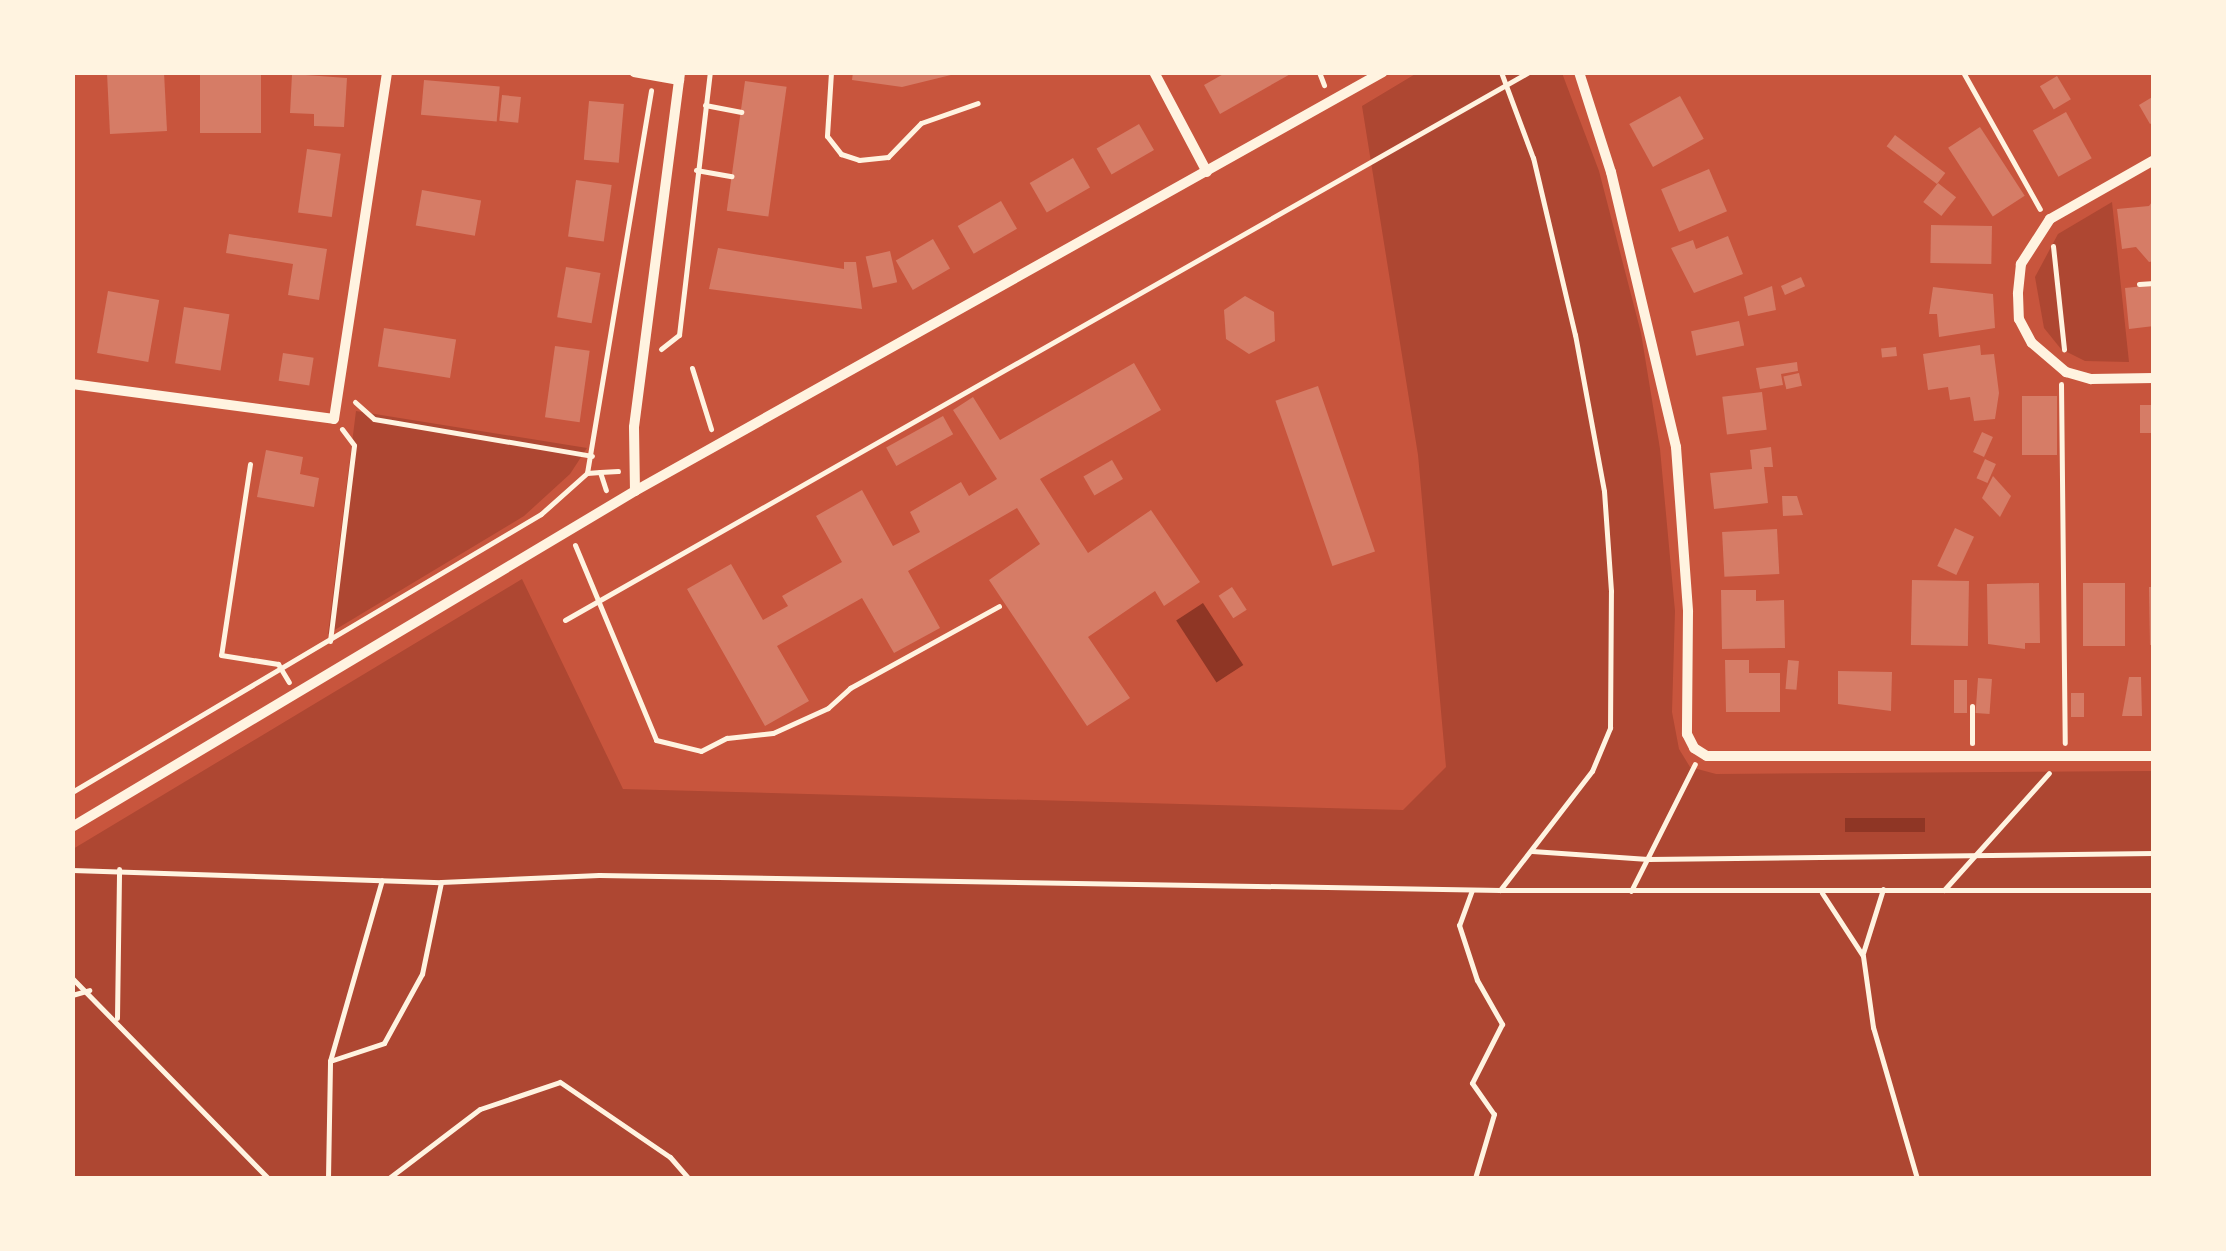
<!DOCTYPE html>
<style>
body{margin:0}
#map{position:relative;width:2226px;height:1251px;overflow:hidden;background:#c8553d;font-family:"Noto Serif",serif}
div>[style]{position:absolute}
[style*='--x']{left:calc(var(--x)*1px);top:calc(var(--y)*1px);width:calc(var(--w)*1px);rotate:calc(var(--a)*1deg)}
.green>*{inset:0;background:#ae4732}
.water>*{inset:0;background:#8f3625;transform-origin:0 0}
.building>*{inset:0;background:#d67c66;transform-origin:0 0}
.path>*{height:5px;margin:-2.5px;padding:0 2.5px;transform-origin:2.5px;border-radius:2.5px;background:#fff3e0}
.minor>*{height:10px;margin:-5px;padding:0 5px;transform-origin:5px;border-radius:5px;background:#fff3e0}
span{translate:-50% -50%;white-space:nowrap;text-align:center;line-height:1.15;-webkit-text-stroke:8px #fff3e0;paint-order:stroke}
.frame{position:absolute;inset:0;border:75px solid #fff3e0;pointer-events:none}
</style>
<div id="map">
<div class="green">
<i style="clip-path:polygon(1417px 73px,1562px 73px,1599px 171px,1641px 333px,1660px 449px,1675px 611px,1672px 712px,1679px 749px,1690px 767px,1716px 774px,2153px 771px,2153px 1178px,73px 1178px,73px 849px,522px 579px,623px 789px,1403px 810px,1446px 767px,1418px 455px,1362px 106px)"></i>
<i style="clip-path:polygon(2112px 202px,2129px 362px,2085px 361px,2061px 349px,2044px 328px,2035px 277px,2058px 234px)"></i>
<i style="clip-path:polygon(356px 411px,587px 448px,570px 474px,524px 516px,328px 634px)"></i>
</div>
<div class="water">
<i style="left:1203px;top:603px;width:74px;height:32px;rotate:57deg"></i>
<i style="left:1925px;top:818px;width:14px;height:80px;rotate:90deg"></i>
</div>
<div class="building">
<i style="clip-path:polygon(132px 72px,164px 72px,167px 131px,110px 134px,107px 73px)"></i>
<i style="left:200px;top:72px;width:61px;height:61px"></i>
<i style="clip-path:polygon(853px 72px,955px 72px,955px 74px,902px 87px,852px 80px)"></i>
<i style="clip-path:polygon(1227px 72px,1294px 72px,1220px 114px,1204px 85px)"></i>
<i style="clip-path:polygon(292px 74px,347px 78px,344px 127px,314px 126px,314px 114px,290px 113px)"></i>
<i style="left:2057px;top:76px;width:27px;height:20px;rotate:59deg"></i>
<i style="left:424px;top:80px;width:76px;height:35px;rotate:5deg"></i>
<i style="left:745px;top:81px;width:42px;height:131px;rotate:8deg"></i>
<i style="left:502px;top:95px;width:19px;height:26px;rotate:6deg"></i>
<i style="left:1680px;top:96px;width:49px;height:58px;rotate:61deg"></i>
<i style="clip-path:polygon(2154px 96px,2154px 122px,2150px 124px,2139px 105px)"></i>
<i style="left:589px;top:101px;width:35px;height:59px;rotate:5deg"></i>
<i style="left:2066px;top:112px;width:53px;height:38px;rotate:61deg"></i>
<i style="left:1139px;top:124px;width:30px;height:49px;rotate:60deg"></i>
<i style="left:1980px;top:127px;width:82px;height:38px;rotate:57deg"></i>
<i style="left:1895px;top:135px;width:63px;height:14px;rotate:37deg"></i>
<i style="left:307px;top:149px;width:34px;height:64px;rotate:8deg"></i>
<i style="left:1073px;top:158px;width:34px;height:50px;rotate:60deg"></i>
<i style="left:1709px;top:169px;width:46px;height:52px;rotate:67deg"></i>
<i style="left:576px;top:180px;width:36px;height:57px;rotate:8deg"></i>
<i style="left:1938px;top:183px;width:23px;height:24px;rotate:38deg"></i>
<i style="left:422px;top:190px;width:60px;height:36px;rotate:10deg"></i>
<i style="clip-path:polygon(2154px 199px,2154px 261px,2149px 262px,2136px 247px,2122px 249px,2117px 209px,2149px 206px)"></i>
<i style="left:1001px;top:201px;width:32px;height:50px;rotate:60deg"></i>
<i style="left:1931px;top:225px;width:61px;height:38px;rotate:1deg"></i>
<i style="clip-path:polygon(229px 234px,327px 249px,319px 300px,288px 295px,293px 264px,226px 253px)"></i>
<i style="clip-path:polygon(1728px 236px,1743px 274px,1694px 293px,1671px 248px,1693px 240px,1696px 249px)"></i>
<i style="left:933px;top:239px;width:34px;height:43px;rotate:60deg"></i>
<i style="clip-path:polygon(718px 248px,844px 269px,844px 262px,856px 262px,862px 309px,709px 289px)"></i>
<i style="left:890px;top:251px;width:32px;height:25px;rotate:77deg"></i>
<i style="left:566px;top:267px;width:35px;height:51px;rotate:10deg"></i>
<i style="left:1801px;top:277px;width:10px;height:22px;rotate:66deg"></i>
<i style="clip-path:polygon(2154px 285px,2154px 326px,2129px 329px,2125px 288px)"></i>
<i style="clip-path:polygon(1772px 286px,1776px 310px,1748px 316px,1744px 297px)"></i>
<i style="clip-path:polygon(1933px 287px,1993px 294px,1995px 328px,1939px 337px,1937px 314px,1929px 314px)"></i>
<i style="left:108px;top:291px;width:52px;height:63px;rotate:10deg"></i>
<i style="clip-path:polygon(1245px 296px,1274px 312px,1275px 341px,1249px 354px,1226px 339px,1224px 310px)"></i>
<i style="left:184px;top:307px;width:46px;height:57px;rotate:9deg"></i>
<i style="left:1739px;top:321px;width:25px;height:49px;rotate:78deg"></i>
<i style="left:384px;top:328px;width:73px;height:39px;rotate:9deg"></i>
<i style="clip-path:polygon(1980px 345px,1981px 355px,1994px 354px,1999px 393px,1995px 419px,1974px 421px,1970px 397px,1950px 400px,1948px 387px,1928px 390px,1923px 354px)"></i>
<i style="left:555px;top:346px;width:35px;height:72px;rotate:8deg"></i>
<i style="left:1896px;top:347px;width:9px;height:15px;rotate:84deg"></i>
<i style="left:283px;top:353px;width:31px;height:28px;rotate:9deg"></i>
<i style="clip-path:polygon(1797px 362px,1798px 371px,1781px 374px,1783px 385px,1760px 389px,1756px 368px)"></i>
<i style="clip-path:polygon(1134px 363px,1161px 410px,1040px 479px,1088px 553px,1151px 510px,1200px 582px,1164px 606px,1155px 591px,1088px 637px,1130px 698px,1087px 726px,989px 580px,1040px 544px,1017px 508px,908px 571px,940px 628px,894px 653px,862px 598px,777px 646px,809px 701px,765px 726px,687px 589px,731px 564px,763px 620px,788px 606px,782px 596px,842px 562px,816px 516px,862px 490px,893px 546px,920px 532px,910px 512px,961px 482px,969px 496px,997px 479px,953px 410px,973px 397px,1000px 440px)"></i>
<i style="left:1799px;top:373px;width:13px;height:16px;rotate:77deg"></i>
<i style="left:1318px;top:386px;width:175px;height:45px;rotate:71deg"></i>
<i style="left:1762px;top:392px;width:38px;height:40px;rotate:83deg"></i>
<i style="left:2022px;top:396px;width:35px;height:59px"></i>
<i style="left:2140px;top:405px;width:13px;height:28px"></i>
<i style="left:943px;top:416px;width:21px;height:65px;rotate:61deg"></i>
<i style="left:1982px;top:432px;width:12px;height:22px;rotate:24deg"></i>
<i style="clip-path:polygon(1771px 447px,1773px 467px,1764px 467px,1768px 503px,1714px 509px,1710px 473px,1752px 469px,1750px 450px)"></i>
<i style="clip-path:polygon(266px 450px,303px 457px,300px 474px,319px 478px,314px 507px,257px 497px)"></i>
<i style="left:1985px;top:459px;width:12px;height:21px;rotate:24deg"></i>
<i style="left:1112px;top:460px;width:22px;height:33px;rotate:60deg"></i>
<i style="clip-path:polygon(1993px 476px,2011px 496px,2000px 517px,1982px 498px)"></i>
<i style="clip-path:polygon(1782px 496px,1797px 496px,1803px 515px,1783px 516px)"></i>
<i style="left:1955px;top:528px;width:21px;height:42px;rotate:25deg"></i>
<i style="left:1777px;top:529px;width:45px;height:55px;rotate:87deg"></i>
<i style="left:1912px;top:580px;width:57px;height:65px;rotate:1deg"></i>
<i style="clip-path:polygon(2039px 583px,2040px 643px,2025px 643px,2025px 649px,1988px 644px,1987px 584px)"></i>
<i style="left:2083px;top:583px;width:42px;height:63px"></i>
<i style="left:1232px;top:587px;width:27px;height:16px;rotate:57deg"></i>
<i style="clip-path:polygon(2149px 587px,2154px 587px,2154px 645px,2150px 645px)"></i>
<i style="clip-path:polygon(1721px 590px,1756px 590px,1756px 601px,1784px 600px,1785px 648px,1722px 649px)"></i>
<i style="clip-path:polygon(1725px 660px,1749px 660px,1749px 673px,1780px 673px,1780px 712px,1726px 712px)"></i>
<i style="left:1788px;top:660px;width:11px;height:29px;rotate:5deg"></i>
<i style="clip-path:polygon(1838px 671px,1892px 672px,1891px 711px,1838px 704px)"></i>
<i style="clip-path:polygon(2129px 677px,2141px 677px,2142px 716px,2122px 716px)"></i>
<i style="left:1978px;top:678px;width:14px;height:35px;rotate:4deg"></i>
<i style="left:1954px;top:680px;width:13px;height:33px"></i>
<i style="left:2071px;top:693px;width:13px;height:24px"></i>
</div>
<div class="path">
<i style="--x:831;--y:72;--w:64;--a:93.6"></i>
<i style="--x:827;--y:136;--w:23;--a:52"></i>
<i style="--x:841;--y:154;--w:19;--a:18"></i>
<i style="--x:859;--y:160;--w:29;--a:-6"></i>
<i style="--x:888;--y:157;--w:47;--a:-45.9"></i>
<i style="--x:921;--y:123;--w:60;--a:-19.3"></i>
<i style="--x:1319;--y:72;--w:14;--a:69"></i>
<i style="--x:1963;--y:72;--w:157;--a:60.7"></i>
<i style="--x:705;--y:105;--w:37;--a:11"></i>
<i style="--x:696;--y:170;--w:36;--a:10"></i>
<i style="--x:2053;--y:246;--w:104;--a:83.9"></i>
<i style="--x:2139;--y:284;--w:15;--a:-4"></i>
<i style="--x:661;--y:349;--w:23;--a:-38"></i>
<i style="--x:679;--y:335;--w:265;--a:-83.3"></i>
<i style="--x:692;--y:368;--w:64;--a:72.7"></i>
<i style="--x:2061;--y:384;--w:359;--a:89.4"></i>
<i style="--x:355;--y:402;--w:25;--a:42"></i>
<i style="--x:374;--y:419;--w:221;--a:9.6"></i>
<i style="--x:250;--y:464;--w:193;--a:98.6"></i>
<i style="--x:221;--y:655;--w:58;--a:9"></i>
<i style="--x:278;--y:664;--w:21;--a:59"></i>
<i style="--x:600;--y:472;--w:18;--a:-3"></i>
<i style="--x:587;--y:473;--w:13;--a:-4"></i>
<i style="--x:600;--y:472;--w:19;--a:72"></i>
<i style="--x:575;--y:545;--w:211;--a:67.4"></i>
<i style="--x:656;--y:740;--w:46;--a:13.7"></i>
<i style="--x:701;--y:751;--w:29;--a:-27"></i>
<i style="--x:727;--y:738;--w:46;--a:-6.2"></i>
<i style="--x:773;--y:733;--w:60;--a:-24.4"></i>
<i style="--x:828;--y:708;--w:30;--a:-42"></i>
<i style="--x:850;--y:688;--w:170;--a:-28.8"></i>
<i style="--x:565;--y:620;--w:1109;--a:-29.62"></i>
<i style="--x:330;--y:641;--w:197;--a:-83"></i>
<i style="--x:354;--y:445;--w:20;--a:-127"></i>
<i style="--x:1972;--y:743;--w:37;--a:-90"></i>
<i style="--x:72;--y:792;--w:545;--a:-30.66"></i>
<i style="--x:541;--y:514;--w:62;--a:-41.7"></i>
<i style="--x:587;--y:473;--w:388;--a:-80.5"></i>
<i style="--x:1532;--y:851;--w:116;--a:3.9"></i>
<i style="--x:1648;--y:859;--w:506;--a:-0.68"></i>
<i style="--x:72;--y:870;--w:369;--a:1.9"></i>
<i style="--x:441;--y:882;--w:158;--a:-2.5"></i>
<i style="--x:599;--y:875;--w:901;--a:0.95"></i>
<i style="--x:1500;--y:890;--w:654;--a:0"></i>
<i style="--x:1472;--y:890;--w:37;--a:110"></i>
<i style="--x:1459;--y:925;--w:58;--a:71.9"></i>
<i style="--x:1477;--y:980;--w:51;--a:60.4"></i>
<i style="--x:1502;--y:1024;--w:66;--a:117"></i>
<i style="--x:1472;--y:1083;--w:38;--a:55"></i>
<i style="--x:1494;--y:1114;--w:67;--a:106.5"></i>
<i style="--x:1500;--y:890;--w:150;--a:-52.3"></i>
<i style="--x:1592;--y:771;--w:47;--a:-67.3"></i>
<i style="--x:1610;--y:728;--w:137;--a:-89.6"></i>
<i style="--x:1611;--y:591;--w:100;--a:-94"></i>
<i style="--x:1604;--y:491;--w:159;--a:-100.5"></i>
<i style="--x:1575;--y:335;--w:182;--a:-103.3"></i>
<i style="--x:1533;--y:158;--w:92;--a:-110.4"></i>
<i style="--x:1944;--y:890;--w:157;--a:-48.1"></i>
<i style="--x:1631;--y:891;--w:142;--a:-63.3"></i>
<i style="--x:1822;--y:893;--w:75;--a:56.9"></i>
<i style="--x:1863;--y:956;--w:72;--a:82"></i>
<i style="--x:1873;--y:1027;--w:157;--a:73.8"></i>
<i style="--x:1863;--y:953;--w:67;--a:-72.6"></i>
<i style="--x:72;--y:978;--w:280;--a:45.6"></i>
<i style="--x:72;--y:995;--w:18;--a:-16"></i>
<i style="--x:117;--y:1018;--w:149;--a:-89.2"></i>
<i style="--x:330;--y:1061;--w:57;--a:-18.4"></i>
<i style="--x:384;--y:1043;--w:79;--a:-61.2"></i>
<i style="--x:422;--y:974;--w:94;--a:-78.3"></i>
<i style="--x:328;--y:1178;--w:117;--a:-89"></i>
<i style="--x:330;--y:1061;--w:188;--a:-74"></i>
<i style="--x:389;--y:1178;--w:114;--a:-37.2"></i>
<i style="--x:480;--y:1109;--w:84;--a:-18.6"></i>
<i style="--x:560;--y:1082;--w:133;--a:34.3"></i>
<i style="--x:670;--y:1157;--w:28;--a:49"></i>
</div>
<div class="minor">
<i style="--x:634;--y:72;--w:46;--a:10.1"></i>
<i style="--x:1154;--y:72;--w:113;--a:62.1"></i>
<i style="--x:1579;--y:72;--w:105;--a:72.3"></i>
<i style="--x:1611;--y:172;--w:283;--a:76.7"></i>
<i style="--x:1676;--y:447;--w:165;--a:85.8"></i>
<i style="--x:1688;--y:612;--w:122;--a:90.5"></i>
<i style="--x:1687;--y:734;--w:16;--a:63"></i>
<i style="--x:1694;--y:748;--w:15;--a:32"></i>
<i style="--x:1707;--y:756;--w:447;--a:0"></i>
<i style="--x:2154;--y:160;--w:120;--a:150.4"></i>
<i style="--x:2050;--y:219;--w:54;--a:122.8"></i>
<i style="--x:2021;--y:264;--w:30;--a:96"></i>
<i style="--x:2018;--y:294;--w:25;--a:88"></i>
<i style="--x:2019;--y:319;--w:27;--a:62"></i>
<i style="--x:2032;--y:343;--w:45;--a:40.5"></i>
<i style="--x:2066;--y:372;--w:26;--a:16"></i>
<i style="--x:2091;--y:379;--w:63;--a:-0.9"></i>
<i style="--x:72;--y:384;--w:264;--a:7.6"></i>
<i style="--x:334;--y:419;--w:351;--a:-81.3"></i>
<i style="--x:635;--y:491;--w:64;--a:-90.9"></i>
<i style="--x:634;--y:427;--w:358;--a:-82.6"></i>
<i style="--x:72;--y:827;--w:656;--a:-30.83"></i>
<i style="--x:635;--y:491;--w:857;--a:-29.26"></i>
</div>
<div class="frame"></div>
</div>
